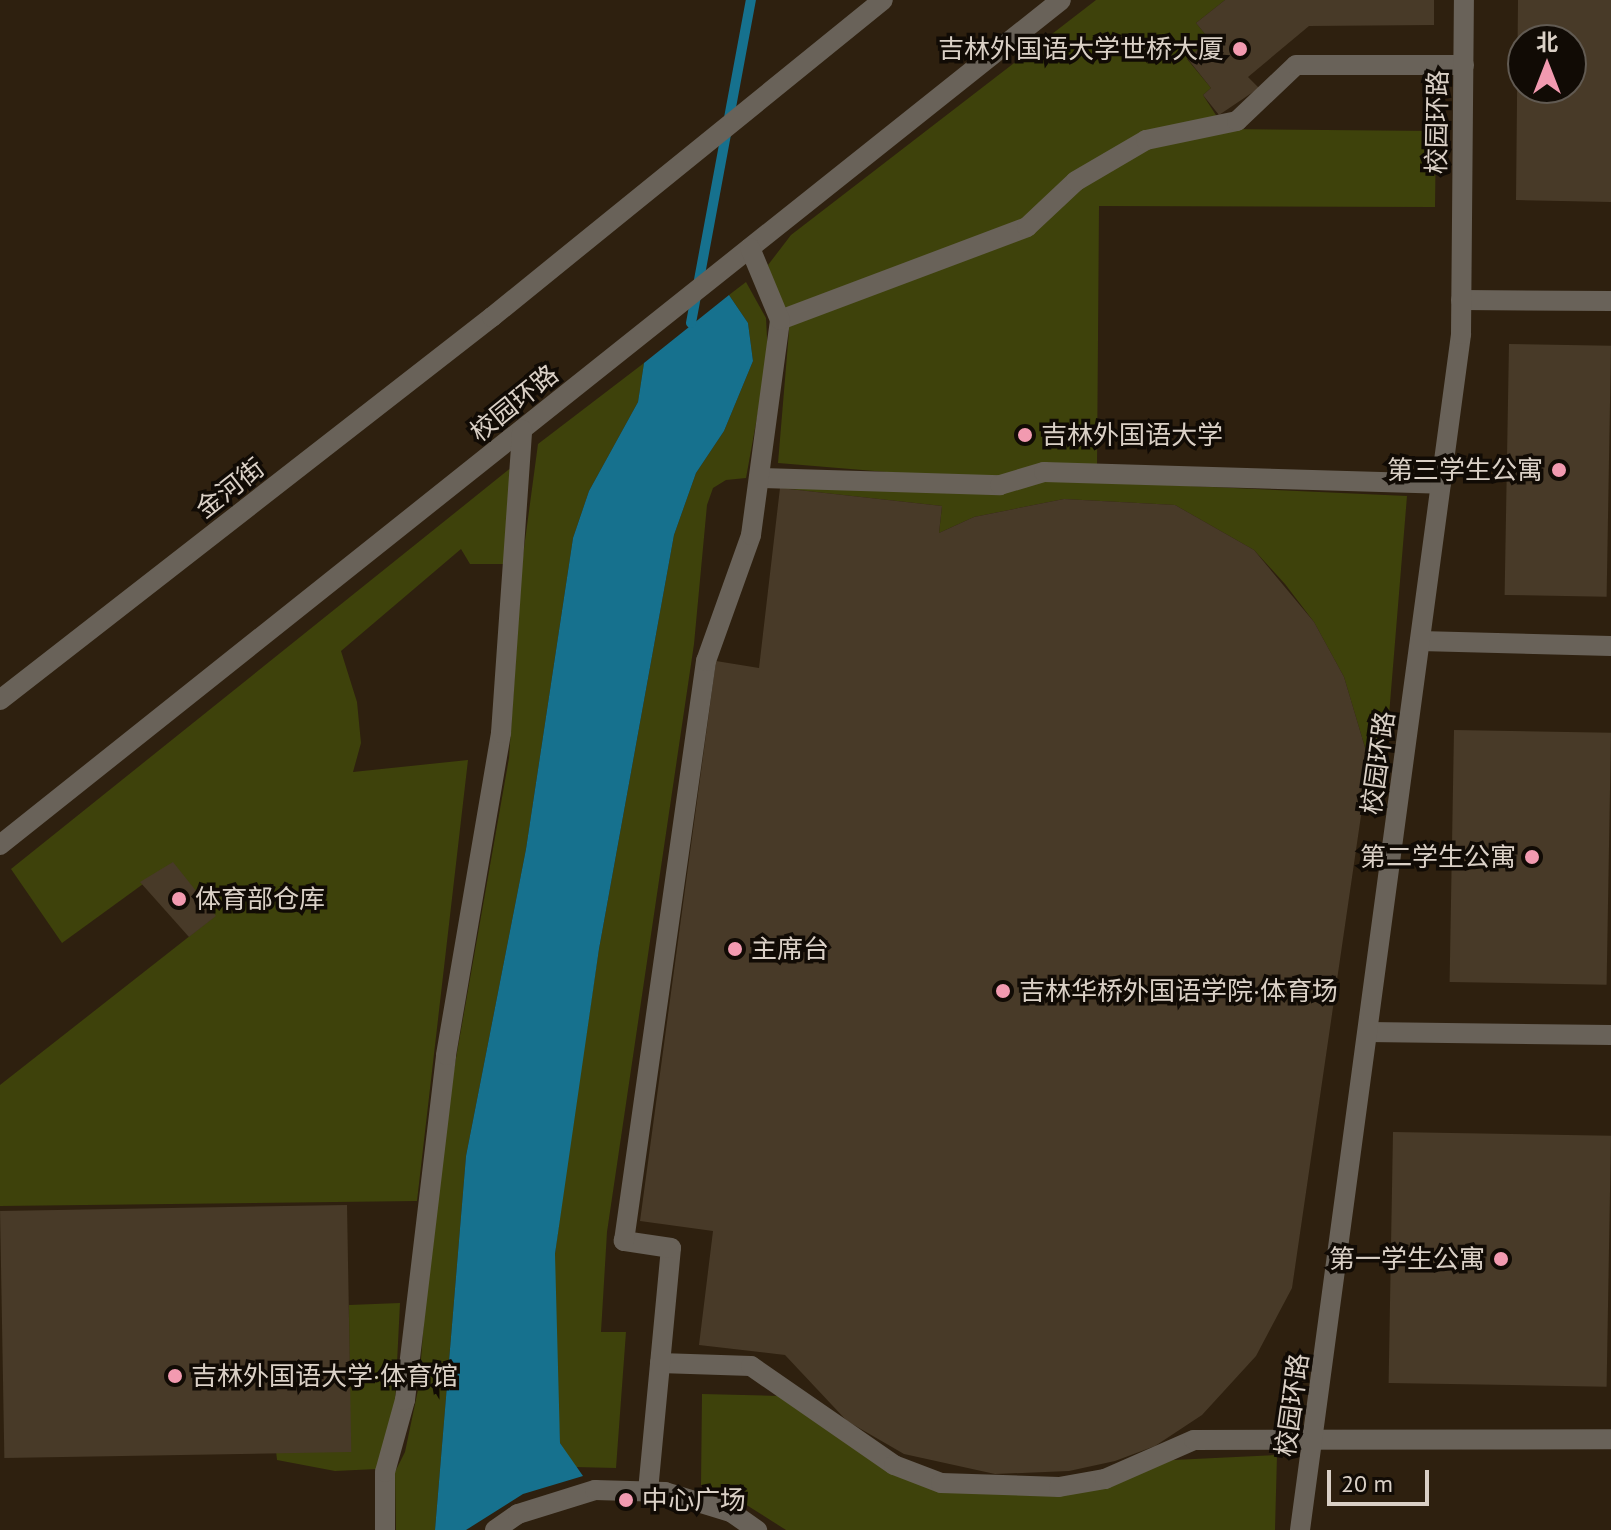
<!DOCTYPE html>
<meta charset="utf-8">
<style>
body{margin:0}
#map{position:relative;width:1611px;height:1530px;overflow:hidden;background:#2e200f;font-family:"PT Sans","Noto Sans SC",sans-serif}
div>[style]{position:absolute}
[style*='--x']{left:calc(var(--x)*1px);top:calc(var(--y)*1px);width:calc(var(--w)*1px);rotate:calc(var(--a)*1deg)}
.green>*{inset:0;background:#3e420b}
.water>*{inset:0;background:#16718e}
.stream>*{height:10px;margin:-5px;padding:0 5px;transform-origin:5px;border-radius:5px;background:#16718e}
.building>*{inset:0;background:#483a28;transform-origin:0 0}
.minor>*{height:20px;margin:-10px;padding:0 10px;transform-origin:10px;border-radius:10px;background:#696259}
.dots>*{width:22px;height:22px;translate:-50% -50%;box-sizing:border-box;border:4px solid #110b05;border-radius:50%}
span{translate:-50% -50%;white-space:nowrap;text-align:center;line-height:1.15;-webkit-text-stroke:7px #110b05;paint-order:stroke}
.poi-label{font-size:26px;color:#dad0c6}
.right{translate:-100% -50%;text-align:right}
.left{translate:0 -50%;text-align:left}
.street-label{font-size:26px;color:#dad0c6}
.north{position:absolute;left:1507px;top:24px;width:80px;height:80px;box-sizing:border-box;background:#110b05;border:2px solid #615a52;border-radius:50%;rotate:0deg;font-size:22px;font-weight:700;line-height:32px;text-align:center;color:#dad0c6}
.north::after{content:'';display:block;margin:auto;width:28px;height:36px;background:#f29ab0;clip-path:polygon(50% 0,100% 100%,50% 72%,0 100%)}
.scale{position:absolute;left:1327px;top:1470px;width:102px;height:36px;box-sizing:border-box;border:4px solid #dad0c6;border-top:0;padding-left:10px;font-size:24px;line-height:28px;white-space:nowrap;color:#dad0c6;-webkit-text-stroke:6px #110b05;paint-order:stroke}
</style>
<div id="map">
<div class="green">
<i style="clip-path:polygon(1096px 0,1225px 0,1196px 23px,1210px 40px,1187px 59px,1211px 88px,1203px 95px,1225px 129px,1436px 131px,1435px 207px,1099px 206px,1097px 469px,995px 481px,778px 463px,789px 331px,768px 265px,791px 235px)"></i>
<i style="clip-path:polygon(746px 282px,766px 318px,768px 357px,746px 478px,726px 480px,713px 488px,707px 505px,694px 644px,607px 1232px,601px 1332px,626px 1332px,616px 1468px,575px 1467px,560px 1443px,555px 1357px,555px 1254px,566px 1166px,599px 949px,674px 535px,696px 473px,724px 431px,753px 361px,748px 323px,729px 295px)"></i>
<i style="clip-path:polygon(644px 363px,638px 402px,589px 491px,573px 538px,526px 849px,466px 1156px,435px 1530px,396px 1530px,395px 1472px,405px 1452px,419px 1385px,435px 1177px,509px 758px,522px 563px,538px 444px)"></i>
<i style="clip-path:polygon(512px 467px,505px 564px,470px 564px,461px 549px,341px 651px,357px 702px,361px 743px,353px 772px,468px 760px,417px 1201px,0 1206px,0 1085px,214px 917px,172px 863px,62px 943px,11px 869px)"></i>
<i style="clip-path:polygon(1037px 479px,1407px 496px,1385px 764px,1369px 761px,1344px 677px,1314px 622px,1285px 584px,1254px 550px,1175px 505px,1064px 499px,974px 517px,939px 533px,942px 506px,780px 488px)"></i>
<i style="clip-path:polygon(400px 1303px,395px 1403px,377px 1469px,335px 1471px,277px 1460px,276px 1451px,350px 1452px,349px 1305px)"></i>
<i style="clip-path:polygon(702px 1394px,779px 1396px,894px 1465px,1004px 1487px,1153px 1461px,1277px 1455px,1275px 1530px,786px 1530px,729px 1494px,701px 1485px)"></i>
</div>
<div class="water">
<i style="clip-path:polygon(729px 295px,748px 323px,753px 361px,724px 431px,696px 473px,674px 535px,599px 949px,555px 1254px,560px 1443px,583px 1476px,523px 1494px,466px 1530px,435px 1530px,466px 1156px,526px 849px,573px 538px,589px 491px,638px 402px,644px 363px)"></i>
</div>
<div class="stream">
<i style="--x:691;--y:323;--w:329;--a:-79.5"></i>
</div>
<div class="building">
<i style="clip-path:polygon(1225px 0,1434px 0,1434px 25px,1309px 26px,1248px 77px,1259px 88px,1219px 115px,1203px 95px,1211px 88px,1187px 58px,1210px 40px,1196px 23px)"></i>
<i style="clip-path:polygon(evenodd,1518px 0,1611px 0,1611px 202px,1516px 200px,1518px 0,1523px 40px,1571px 40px,1571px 88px,1523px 88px,1523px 40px)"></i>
<i style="left:1509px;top:344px;width:102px;height:251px;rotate:1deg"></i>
<i style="clip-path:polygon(780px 488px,942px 506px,939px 533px,974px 517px,1064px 499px,1175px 505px,1254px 550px,1314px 622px,1344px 677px,1369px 761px,1292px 1288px,1256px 1356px,1202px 1415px,1155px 1446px,1115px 1461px,1069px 1471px,995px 1474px,904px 1454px,847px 1421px,785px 1355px,699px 1345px,713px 1231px,640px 1221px,716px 661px,759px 668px)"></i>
<i style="left:1454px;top:730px;width:157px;height:252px;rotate:1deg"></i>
<i style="clip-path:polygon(173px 862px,216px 916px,189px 937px,140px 882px)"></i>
<i style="left:1393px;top:1132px;width:218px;height:251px;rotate:1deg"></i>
<i style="left:347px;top:1205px;width:247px;height:347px;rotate:89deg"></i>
</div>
<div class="minor">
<i style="--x:1461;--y:300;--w:150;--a:0.4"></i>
<i style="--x:780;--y:320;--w:264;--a:-20.6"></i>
<i style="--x:1027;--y:227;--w:67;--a:-43.2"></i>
<i style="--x:1076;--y:181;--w:81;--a:-30.4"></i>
<i style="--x:1146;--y:140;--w:93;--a:-11.8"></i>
<i style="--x:1237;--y:121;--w:81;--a:-43.5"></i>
<i style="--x:1296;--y:65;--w:168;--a:0"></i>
<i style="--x:759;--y:478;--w:241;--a:1.7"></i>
<i style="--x:1000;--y:485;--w:46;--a:-16.5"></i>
<i style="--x:1044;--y:472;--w:397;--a:1.7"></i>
<i style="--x:1420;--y:641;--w:191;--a:1.5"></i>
<i style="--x:0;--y:700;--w:624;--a:-37.9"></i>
<i style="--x:492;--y:317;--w:503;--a:-39.03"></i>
<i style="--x:0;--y:845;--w:1356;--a:-38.53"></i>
<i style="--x:1368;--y:1032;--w:243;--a:0.7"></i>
<i style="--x:660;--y:1363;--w:91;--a:1.9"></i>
<i style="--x:751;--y:1366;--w:174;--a:34.7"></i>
<i style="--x:894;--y:1465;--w:50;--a:21"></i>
<i style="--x:941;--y:1483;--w:118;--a:1.9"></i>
<i style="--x:1059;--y:1487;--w:47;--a:-9.9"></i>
<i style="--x:1105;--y:1479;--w:97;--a:-23.7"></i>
<i style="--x:1194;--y:1440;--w:417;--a:-0.1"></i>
<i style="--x:648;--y:1491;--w:244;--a:-84.6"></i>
<i style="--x:671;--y:1248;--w:48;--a:-171.5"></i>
<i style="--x:624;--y:1241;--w:586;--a:-81.95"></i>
<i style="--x:706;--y:661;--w:134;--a:-70.3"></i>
<i style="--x:751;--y:535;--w:217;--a:-82.3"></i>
<i style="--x:780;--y:320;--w:78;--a:-112.6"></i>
<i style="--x:385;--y:1530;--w:58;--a:-90"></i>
<i style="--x:385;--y:1472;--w:75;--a:-74.5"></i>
<i style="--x:405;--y:1400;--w:347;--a:-83.2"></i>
<i style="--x:446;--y:1055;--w:327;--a:-80.3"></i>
<i style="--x:501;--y:733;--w:304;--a:-86"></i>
<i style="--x:495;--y:1530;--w:28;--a:-35"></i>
<i style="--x:518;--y:1514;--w:81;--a:-17.3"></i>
<i style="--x:595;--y:1490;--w:70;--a:1.6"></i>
<i style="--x:665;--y:1492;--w:69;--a:16.9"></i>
<i style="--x:731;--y:1512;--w:32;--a:35"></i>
<i style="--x:1300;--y:1530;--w:1207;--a:-82.33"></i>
<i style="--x:1461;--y:334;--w:334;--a:-89.5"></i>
</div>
<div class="dots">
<i style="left:1240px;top:49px;background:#f29ab0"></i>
<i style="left:1025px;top:435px;background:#f29ab0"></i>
<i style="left:1559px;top:470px;background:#f29ab0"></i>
<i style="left:1532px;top:857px;background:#f29ab0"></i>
<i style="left:179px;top:899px;background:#f29ab0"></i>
<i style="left:735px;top:949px;background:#f29ab0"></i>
<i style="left:1003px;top:991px;background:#f29ab0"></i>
<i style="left:1501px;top:1259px;background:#f29ab0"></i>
<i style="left:175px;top:1376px;background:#f29ab0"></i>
<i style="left:626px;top:1500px;background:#f29ab0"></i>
</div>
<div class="poi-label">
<span class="right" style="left:1224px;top:49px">吉林外国语大学世桥大厦</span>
<span class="left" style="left:1041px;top:435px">吉林外国语大学</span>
<span class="right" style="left:1543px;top:470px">第三学生公寓</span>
<span class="right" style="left:1516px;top:857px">第二学生公寓</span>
<span class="left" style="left:195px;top:899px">体育部仓库</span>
<span class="left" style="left:751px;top:949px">主席台</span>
<span class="left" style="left:1019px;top:991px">吉林华桥外国语学院·体育场</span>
<span class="right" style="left:1485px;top:1259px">第一学生公寓</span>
<span class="left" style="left:191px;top:1376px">吉林外国语大学·体育馆</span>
<span class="left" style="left:642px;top:1500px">中心广场</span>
</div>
<div class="street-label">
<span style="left:1437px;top:122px;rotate:-89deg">校园环路</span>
<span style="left:514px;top:403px;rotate:-39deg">校园环路</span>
<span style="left:230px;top:488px;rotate:-38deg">金河街</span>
<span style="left:1378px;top:763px;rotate:-82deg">校园环路</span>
<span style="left:1292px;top:1405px;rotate:-82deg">校园环路</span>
</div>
<div class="north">北</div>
<div class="scale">20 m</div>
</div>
